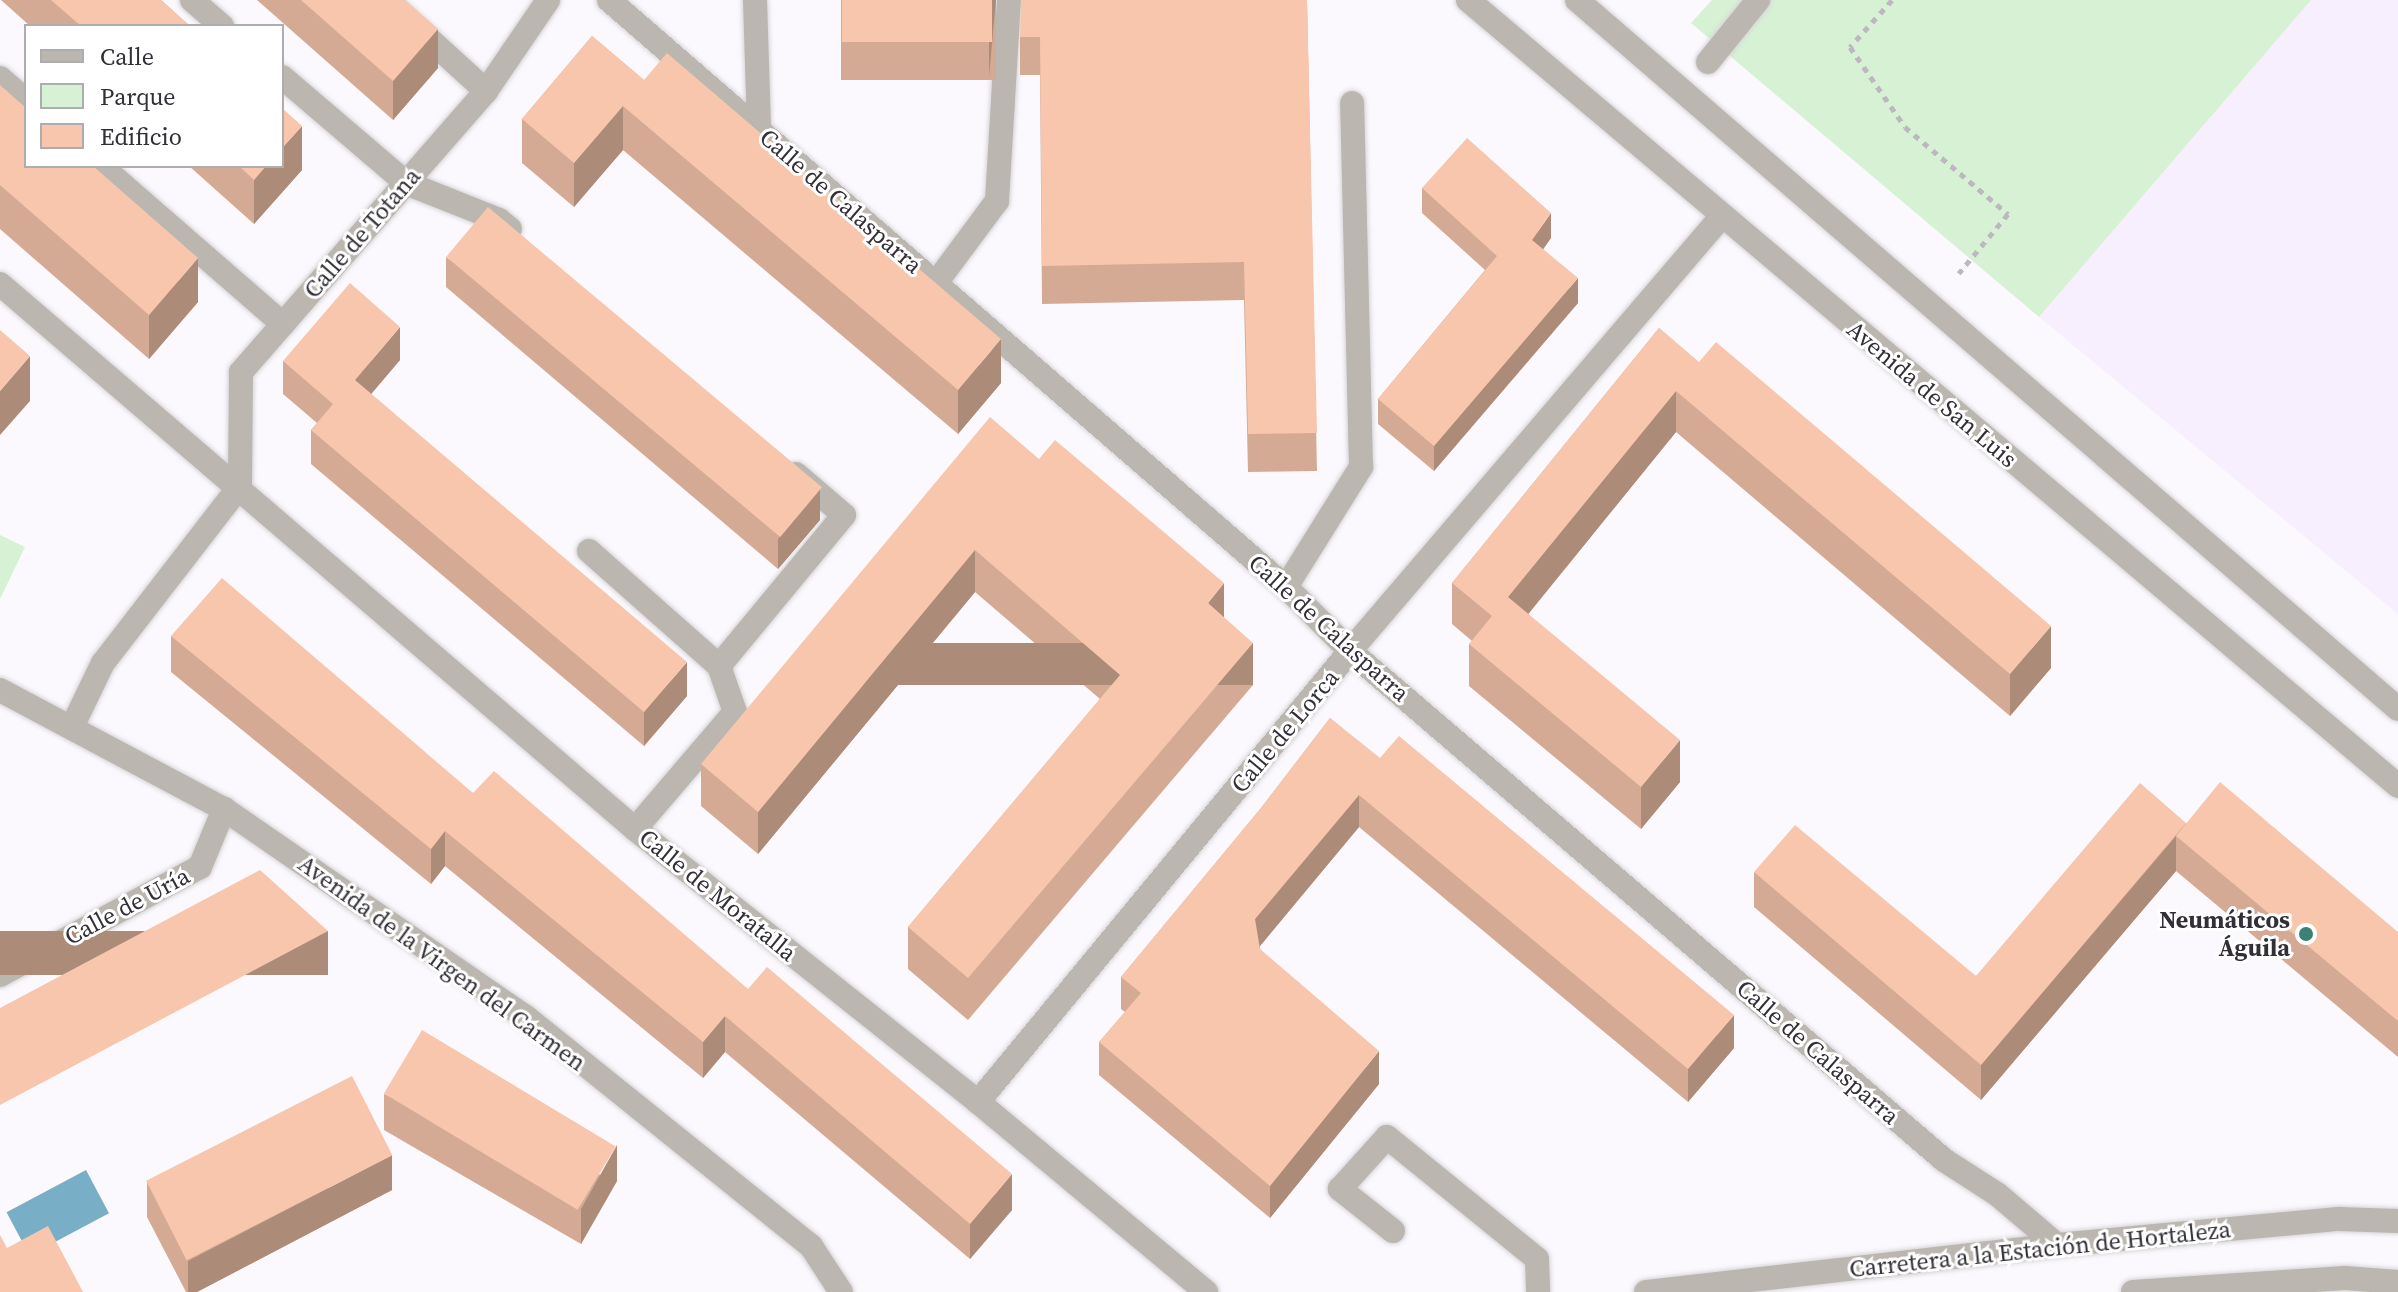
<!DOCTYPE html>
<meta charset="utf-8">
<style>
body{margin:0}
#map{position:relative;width:2398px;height:1292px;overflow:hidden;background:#fbf9fd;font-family:"Source Serif 4",serif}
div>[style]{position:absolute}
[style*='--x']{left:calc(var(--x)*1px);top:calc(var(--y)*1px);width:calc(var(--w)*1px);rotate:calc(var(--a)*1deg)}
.built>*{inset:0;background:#f7effe}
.green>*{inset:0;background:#d7f1d4}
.water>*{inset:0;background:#79afc6;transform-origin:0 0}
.path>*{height:5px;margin-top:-2.5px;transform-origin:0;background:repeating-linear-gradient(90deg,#bbb9be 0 6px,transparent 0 12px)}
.roads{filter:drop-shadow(0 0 2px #d7d5d9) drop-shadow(0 0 2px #d7d5d9)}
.service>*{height:24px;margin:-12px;padding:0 12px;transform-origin:12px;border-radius:12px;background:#bbb6af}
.pedestrian>*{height:24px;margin:-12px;padding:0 12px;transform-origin:12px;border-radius:12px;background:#bbb6af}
.minor>*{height:24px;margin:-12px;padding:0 12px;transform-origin:12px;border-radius:12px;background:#bbb6af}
.tertiary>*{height:24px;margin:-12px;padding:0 12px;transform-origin:12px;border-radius:12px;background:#bbb6af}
.wall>*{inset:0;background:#d4aa95;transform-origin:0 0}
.shaded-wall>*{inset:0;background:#ad8b79;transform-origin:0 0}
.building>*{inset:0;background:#f7c6ad;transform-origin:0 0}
.dots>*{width:22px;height:22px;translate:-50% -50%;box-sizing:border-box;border:4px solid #fff;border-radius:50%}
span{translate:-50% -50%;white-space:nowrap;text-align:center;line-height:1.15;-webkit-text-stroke:6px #fff;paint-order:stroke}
.street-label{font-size:24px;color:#322f36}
.poi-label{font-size:24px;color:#322f36;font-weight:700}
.right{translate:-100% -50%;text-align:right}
.legend{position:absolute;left:24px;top:24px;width:260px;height:144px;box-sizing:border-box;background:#fff;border:2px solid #adacaf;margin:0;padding:10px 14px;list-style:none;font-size:24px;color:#322f36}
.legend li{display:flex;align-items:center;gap:16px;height:40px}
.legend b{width:40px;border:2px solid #adacaf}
</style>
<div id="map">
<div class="built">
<i style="clip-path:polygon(2311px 0,2398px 0,2398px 614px,2039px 317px)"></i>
</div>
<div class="green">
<i style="clip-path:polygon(1712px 0,2311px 0,2039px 317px,1691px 23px)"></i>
<i style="clip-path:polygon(0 535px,25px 547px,0 599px)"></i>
</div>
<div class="water">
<i style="left:86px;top:1170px;width:49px;height:90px;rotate:62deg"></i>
</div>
<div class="path">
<i style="--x:1892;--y:0;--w:63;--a:131.8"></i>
<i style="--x:1850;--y:47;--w:97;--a:55.5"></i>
<i style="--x:1905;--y:127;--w:135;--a:40.2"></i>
<i style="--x:2008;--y:214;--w:77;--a:129.7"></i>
</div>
<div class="roads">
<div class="service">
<i style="--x:192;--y:0;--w:40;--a:41"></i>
<i style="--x:386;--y:0;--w:135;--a:42.3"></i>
<i style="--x:755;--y:0;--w:130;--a:88.2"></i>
<i style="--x:282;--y:77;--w:163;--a:40.5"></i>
<i style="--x:406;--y:183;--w:100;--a:21.7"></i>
<i style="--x:499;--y:220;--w:14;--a:39"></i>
<i style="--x:0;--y:78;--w:35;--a:41"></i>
<i style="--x:101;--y:166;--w:241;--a:41"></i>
<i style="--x:936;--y:283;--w:102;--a:-53.4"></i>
<i style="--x:997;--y:201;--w:201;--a:-86.6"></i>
<i style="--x:589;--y:551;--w:174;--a:41.5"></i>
<i style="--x:1286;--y:587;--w:142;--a:-58"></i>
<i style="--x:1361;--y:467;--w:364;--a:-91.4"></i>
<i style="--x:635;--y:829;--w:154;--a:-49.5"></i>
<i style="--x:735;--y:712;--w:49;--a:-109.2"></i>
<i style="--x:719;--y:666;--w:196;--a:-50.4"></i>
<i style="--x:844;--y:515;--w:63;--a:-139.5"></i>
<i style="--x:1393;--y:1231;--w:68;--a:-141.6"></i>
<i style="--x:1340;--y:1189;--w:70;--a:-47.9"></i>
<i style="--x:1387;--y:1137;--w:193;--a:39.1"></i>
<i style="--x:1537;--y:1259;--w:33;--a:88"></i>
</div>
<div class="pedestrian">
<i style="--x:1708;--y:62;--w:80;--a:-51.1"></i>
</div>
<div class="minor">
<i style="--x:609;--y:0;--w:896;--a:40.93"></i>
<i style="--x:1286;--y:587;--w:91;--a:45"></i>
<i style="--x:1350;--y:651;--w:782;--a:40.59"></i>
<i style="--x:1944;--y:1160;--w:63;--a:32.7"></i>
<i style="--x:1997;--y:1194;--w:79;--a:40.4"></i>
<i style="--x:0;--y:284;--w:837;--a:40.64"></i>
<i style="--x:635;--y:829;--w:438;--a:38.5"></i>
<i style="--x:978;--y:1102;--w:297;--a:39.8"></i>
<i style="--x:0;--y:690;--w:254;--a:28"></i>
<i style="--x:224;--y:809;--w:367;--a:34.6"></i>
<i style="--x:526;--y:1017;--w:366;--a:38.8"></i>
<i style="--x:811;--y:1246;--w:55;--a:56.9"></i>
<i style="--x:72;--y:727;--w:71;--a:-64.2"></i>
<i style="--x:103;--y:663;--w:224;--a:-52.3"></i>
<i style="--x:240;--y:486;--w:114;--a:-89.5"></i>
<i style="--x:241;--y:372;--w:373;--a:-48.9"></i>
<i style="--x:486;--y:91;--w:110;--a:-55.7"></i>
<i style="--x:0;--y:975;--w:227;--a:-28.4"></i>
<i style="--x:200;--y:867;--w:63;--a:-67.5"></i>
<i style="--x:978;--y:1102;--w:585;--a:-50.48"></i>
<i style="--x:1350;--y:651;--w:571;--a:-49.47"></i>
</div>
<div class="tertiary">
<i style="--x:1468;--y:0;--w:1218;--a:40.2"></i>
<i style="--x:1577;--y:0;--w:1085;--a:40.81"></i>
<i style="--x:1646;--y:1292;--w:414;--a:-6.5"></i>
<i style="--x:2057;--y:1245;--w:283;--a:-5.3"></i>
<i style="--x:2339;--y:1219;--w:59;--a:1.9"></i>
<i style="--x:2133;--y:1292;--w:212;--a:-3.8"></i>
<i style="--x:2345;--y:1278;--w:53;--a:4.3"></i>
</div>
</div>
<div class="wall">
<i style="clip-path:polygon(1px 0,161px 0,190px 26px,30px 26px)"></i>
<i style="clip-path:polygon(257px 0,405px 0,438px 68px,393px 120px)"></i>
<i style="left:841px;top:0;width:155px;height:80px"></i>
<i style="clip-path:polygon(1307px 0,1317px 471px,1248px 472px,1244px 300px,1042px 304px,1040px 75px,1020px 75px,1020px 37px)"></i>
<i style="clip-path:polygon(592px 36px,1001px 383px,958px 434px,623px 150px,574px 207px,522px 163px,522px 119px)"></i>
<i style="clip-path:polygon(0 85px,198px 302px,149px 359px,0 229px)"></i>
<i style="clip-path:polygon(189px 166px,282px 166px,302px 170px,254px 224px)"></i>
<i style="clip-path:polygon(1422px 188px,1551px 238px,1543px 249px,1578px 303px,1434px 471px,1378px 424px,1378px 399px,1485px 270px,1422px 213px)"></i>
<i style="clip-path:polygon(446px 257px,820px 520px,778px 569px,446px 287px)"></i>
<i style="clip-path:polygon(1659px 328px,2051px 668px,2010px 716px,1676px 432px,1528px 614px,1680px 782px,1641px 829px,1469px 686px,1469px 644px,1472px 641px,1452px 624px,1452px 583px)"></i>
<i style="clip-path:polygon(400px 360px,371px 394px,687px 696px,644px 746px,311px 464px,311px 430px,317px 423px,283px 394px,283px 361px)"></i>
<i style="clip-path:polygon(1039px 459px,1224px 618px,1253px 685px,968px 1020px,908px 969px,908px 927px,1100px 699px,975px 592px,758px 854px,701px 806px,701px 764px)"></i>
<i style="clip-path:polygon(171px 636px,473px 793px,748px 989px,1012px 1210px,970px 1259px,725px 1052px,703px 1078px,445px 866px,431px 884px,171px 672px)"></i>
<i style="clip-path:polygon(1330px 718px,1734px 1048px,1688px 1102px,1359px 827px,1260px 946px,1260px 949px,1379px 1084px,1270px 1218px,1099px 1075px,1099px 1042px,1125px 1012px,1121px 1009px,1121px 977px,1261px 808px)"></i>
<i style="clip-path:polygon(2186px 823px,2398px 932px,2398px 1057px,2176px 871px,1981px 1100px,1754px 907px,1754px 872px,1976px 976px)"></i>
<i style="clip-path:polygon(384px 1094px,617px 1181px,581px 1244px,384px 1130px)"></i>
<i style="clip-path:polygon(147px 1182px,392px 1190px,197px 1292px,186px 1292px,147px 1217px)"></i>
</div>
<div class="shaded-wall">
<i style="clip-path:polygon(992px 0,996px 0,989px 76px,989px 38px)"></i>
<i style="clip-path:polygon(438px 29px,438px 68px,393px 120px,393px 81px)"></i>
<i style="clip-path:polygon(623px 106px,623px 150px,574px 207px,574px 163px)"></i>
<i style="clip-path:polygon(302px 126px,302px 170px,254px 224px,254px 180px,266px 166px,282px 166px,282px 148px)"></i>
<i style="clip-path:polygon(1551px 213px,1551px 238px,1532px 265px,1532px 240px)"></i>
<i style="clip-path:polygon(198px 258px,198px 302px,149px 359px,149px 315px)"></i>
<i style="clip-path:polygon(1578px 278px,1578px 303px,1434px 471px,1434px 446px)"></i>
<i style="clip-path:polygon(400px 327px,400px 360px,355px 413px,355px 380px)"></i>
<i style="clip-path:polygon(1001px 339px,1001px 383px,958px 434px,958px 390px)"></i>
<i style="clip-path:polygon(30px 356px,30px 401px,0 435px,0 391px)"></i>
<i style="clip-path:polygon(1676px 391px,1676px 432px,1508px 639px,1508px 597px)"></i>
<i style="clip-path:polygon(820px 489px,820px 520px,778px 569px,778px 539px)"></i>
<i style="clip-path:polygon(975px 550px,975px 592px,758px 854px,758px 812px)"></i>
<i style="clip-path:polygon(1224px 583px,1224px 625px,1208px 603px)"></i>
<i style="clip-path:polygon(2051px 626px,2051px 668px,2010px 716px,2010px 674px)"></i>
<i style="left:1253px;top:643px;width:42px;height:440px;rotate:90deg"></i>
<i style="clip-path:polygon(687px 662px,687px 696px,644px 746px,644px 712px)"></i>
<i style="clip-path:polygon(1680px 740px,1680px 782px,1641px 829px,1641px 787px)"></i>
<i style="clip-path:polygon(1359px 795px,1359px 827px,1255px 952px,1255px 919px)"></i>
<i style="clip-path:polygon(445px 831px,445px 866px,431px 884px,431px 849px)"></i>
<i style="clip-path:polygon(2176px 836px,2176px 871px,1981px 1100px,1981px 1065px)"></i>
<i style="left:328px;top:931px;width:44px;height:371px;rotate:90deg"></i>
<i style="clip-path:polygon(1734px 1015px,1734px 1048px,1688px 1102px,1688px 1069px)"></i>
<i style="clip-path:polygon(725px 1016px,725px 1052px,703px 1078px,703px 1042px)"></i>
<i style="clip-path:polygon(1379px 1051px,1379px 1084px,1270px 1218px,1270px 1186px)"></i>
<i style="clip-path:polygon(617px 1145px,617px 1181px,581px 1244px,581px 1209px)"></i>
<i style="clip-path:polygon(392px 1155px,392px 1190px,197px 1292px,188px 1292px,188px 1261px)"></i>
<i style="clip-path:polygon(1012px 1174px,1012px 1210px,970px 1259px,970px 1224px)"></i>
</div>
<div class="building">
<i style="clip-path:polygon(51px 0,161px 0,190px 26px,81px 26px)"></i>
<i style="clip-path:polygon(301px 0,405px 0,438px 29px,393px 81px)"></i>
<i style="left:842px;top:0;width:150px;height:42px"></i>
<i style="clip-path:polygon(1021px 0,1307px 0,1317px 433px,1248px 434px,1244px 262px,1042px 266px,1040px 37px,1020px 37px)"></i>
<i style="clip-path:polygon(592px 36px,644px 80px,667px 53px,1001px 339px,958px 390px,623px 106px,574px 163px,522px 119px)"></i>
<i style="clip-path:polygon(0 85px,26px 108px,26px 166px,93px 166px,198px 258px,149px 315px,0 185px)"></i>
<i style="clip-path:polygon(282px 108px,302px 126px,282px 148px)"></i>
<i style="clip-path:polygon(1467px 138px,1551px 213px,1532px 240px,1578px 278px,1434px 446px,1378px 399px,1497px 256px,1422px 188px)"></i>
<i style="clip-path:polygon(239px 166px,266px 166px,254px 180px)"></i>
<i style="left:488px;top:207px;width:436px;height:65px;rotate:40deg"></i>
<i style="clip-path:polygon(350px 283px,400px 327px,355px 380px,687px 662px,644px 712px,311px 430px,333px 404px,283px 361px)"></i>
<i style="clip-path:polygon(1659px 328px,1699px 362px,1716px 342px,2051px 626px,2010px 674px,1676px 391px,1508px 597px,1680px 740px,1641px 787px,1469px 644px,1492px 616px,1452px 583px)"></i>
<i style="clip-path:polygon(0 330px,30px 356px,0 391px)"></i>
<i style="clip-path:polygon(990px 417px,1039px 459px,1055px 440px,1224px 583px,1208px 603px,1253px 643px,968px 978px,908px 927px,1120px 675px,975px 550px,758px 812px,701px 764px)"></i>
<i style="clip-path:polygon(222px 578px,473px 793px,494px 771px,748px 989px,767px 967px,1012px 1174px,970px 1224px,725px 1016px,703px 1042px,445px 831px,431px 849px,171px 636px)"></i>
<i style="clip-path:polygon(1330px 718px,1380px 758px,1399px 736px,1734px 1015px,1688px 1069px,1359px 795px,1255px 919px,1260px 949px,1379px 1051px,1270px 1186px,1099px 1042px,1141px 993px,1121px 977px,1261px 808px)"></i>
<i style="clip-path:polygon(2220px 782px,2398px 932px,2398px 1021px,2176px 836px)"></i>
<i style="clip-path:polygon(2140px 783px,2186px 823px,1981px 1065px,1754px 872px,1795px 825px,1976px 976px)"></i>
<i style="clip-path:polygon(260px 870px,328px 931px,0 1105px,0 1008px)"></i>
<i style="left:422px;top:1030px;width:226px;height:74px;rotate:31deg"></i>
<i style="left:352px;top:1076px;width:89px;height:231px;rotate:63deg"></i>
<i style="clip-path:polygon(48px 1226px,83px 1292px,0 1292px,0 1235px,7px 1248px)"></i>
</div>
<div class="dots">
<i style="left:2306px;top:934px;background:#3c8175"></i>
</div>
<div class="street-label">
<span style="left:841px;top:201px;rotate:41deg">Calle de Calasparra</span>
<span style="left:362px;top:233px;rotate:-49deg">Calle de Totana</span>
<span style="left:1932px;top:394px;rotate:40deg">Avenida de San Luis</span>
<span style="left:1329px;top:628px;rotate:42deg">Calle de Calasparra</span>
<span style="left:1285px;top:731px;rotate:-50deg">Calle de Lorca</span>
<span style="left:718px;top:895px;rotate:39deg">Calle de Moratalla</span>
<span style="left:127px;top:906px;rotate:-28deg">Calle de Uría</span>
<span style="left:442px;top:963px;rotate:36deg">Avenida de la Virgen del Carmen</span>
<span style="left:1818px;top:1052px;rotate:41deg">Calle de Calasparra</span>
<span style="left:2040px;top:1249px;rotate:-6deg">Carretera a la Estación de Hortaleza</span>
</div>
<div class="poi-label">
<span class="right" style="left:2290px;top:934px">Neumáticos<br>Águila</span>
</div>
<ul class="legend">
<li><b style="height:10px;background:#bbb6af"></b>Calle</li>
<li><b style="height:22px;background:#d7f1d4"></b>Parque</li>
<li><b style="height:22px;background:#f7c6ad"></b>Edificio</li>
</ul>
</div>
